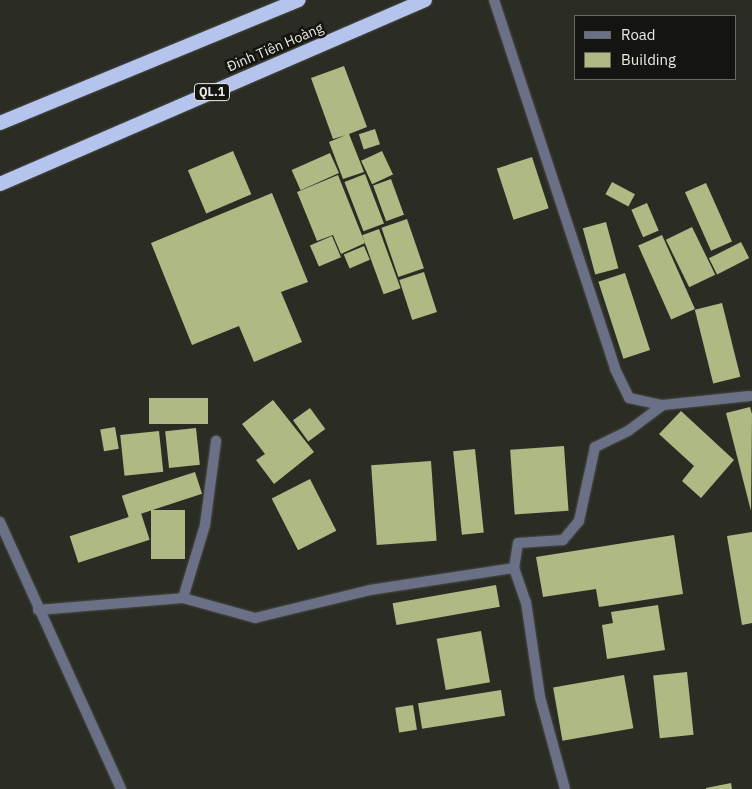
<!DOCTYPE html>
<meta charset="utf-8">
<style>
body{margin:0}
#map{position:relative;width:752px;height:789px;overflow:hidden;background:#2b2d25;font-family:"IBM Plex Sans",sans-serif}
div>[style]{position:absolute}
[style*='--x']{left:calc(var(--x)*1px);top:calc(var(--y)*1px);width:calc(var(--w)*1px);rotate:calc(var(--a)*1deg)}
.building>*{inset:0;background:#aeb983;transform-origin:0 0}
.roads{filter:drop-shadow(0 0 1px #494b44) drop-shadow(0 0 1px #494b44)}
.minor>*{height:10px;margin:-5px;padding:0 5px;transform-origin:5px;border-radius:5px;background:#6a7186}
.trunk>*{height:14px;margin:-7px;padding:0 7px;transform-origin:7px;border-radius:7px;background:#b5c4ed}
span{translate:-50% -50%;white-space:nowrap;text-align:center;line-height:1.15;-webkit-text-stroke:5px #141511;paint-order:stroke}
.shield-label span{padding:1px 4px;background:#141511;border:1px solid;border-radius:4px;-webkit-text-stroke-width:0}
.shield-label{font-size:12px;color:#e9eae5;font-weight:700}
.street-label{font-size:14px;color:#e9eae5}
.legend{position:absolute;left:574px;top:15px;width:162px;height:65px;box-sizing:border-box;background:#141511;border:1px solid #696a66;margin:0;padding:6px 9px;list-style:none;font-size:15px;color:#e9eae5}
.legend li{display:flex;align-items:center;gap:10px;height:25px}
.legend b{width:25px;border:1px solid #696a66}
</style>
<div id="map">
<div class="building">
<i style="clip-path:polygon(344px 66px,367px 127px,349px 134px,364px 172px,343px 179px,329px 142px,346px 135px,333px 139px,311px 78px)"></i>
<i style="left:375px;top:129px;width:16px;height:17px;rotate:72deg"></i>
<i style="left:233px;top:151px;width:47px;height:49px;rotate:67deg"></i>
<i style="left:382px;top:151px;width:26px;height:23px;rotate:65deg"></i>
<i style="left:330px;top:153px;width:22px;height:42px;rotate:66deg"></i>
<i style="left:532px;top:157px;width:54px;height:37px;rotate:72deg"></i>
<i style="left:365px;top:174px;width:53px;height:22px;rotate:69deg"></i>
<i style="clip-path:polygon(338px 175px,365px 243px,341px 254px,333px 235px,317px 241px,297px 192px)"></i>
<i style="left:391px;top:179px;width:38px;height:19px;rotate:70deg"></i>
<i style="left:612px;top:182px;width:26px;height:14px;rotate:28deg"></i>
<i style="left:706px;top:183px;width:64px;height:23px;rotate:66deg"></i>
<i style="clip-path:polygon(272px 193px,308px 282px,281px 292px,302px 342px,254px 362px,239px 326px,192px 345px,151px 243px)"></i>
<i style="left:647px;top:203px;width:30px;height:17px;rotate:67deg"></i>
<i style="left:407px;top:219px;width:52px;height:27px;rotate:71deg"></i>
<i style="left:606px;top:222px;width:48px;height:24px;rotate:75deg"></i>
<i style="left:692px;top:227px;width:53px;height:29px;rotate:64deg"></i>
<i style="left:379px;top:229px;width:63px;height:18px;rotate:70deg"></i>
<i style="left:662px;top:235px;width:81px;height:26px;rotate:66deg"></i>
<i style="left:332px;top:236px;width:23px;height:24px;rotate:67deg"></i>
<i style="left:741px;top:242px;width:18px;height:36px;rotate:63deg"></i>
<i style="left:364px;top:246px;width:15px;height:22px;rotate:67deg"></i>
<i style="left:424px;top:272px;width:42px;height:26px;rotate:72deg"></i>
<i style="left:625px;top:273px;width:81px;height:28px;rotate:72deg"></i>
<i style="left:722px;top:303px;width:76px;height:28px;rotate:76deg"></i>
<i style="left:149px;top:398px;width:59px;height:26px"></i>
<i style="clip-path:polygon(273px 400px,314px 452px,274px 484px,256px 460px,265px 454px,242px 424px)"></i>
<i style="clip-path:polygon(750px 407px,752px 414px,751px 511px,726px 413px)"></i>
<i style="left:310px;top:408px;width:26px;height:21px;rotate:54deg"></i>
<i style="clip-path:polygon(681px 411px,734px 460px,701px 498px,682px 481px,694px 466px,659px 434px)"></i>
<i style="left:115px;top:427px;width:22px;height:15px;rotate:80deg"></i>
<i style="left:196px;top:428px;width:37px;height:31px;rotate:84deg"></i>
<i style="left:159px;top:431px;width:41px;height:39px;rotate:84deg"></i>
<i style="left:564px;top:446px;width:65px;height:54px;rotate:86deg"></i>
<i style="left:475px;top:449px;width:84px;height:22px;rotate:84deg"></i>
<i style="left:431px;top:461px;width:80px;height:60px;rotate:86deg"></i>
<i style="left:195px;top:472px;width:23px;height:77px;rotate:72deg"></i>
<i style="left:310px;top:479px;width:58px;height:43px;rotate:63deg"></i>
<i style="left:151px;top:510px;width:34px;height:49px"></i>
<i style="left:141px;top:513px;width:28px;height:75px;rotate:72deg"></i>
<i style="clip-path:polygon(752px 532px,752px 623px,742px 625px,727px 536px)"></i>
<i style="clip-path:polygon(674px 535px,683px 594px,599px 607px,596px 589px,543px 597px,536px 557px)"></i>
<i style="left:496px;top:585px;width:22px;height:105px;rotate:80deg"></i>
<i style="clip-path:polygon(658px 605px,665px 650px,607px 659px,602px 625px,613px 623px,611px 612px)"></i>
<i style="left:481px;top:631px;width:52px;height:45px;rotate:80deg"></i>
<i style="left:687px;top:672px;width:63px;height:34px;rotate:84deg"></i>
<i style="left:624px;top:675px;width:54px;height:72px;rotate:80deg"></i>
<i style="left:501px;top:690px;width:26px;height:84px;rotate:81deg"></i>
<i style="left:413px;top:705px;width:25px;height:18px;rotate:81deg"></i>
<i style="clip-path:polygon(731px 783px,732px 789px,706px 789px,706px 788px)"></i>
</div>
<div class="roads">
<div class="minor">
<i style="--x:494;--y:0;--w:388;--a:71.8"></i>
<i style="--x:615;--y:369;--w:32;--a:64"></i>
<i style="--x:629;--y:398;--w:35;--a:12"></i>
<i style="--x:663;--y:405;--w:44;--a:143.4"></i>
<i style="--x:628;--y:431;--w:37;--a:154"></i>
<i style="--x:595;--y:447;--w:76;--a:102.2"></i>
<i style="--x:579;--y:521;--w:25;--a:130"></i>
<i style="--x:563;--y:540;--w:45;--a:176.2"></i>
<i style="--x:518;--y:543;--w:25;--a:99"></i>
<i style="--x:663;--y:405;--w:87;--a:-5.9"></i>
<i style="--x:0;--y:522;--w:293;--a:65.6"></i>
<i style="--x:183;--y:598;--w:76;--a:-73.2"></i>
<i style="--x:205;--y:525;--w:85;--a:-82.5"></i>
<i style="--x:38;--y:610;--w:145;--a:-4.7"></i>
<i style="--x:183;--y:598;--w:75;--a:15.5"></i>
<i style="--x:255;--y:618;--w:118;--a:-13.7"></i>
<i style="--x:370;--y:590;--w:146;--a:-8.7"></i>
<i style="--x:514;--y:568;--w:36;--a:71"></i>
<i style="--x:526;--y:602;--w:96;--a:81.6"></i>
<i style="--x:540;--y:697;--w:95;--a:74.8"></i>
</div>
<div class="trunk">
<i style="--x:0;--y:123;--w:323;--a:-22.4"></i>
<i style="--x:0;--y:184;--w:463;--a:-23.4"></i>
</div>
</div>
<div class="shield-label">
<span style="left:212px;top:92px">QL.1</span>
</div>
<div class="street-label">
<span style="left:275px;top:47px;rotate:-23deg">Đinh Tiên Hoàng</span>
</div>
<ul class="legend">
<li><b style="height:6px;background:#6a7186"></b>Road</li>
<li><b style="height:14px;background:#aeb983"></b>Building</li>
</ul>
</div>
